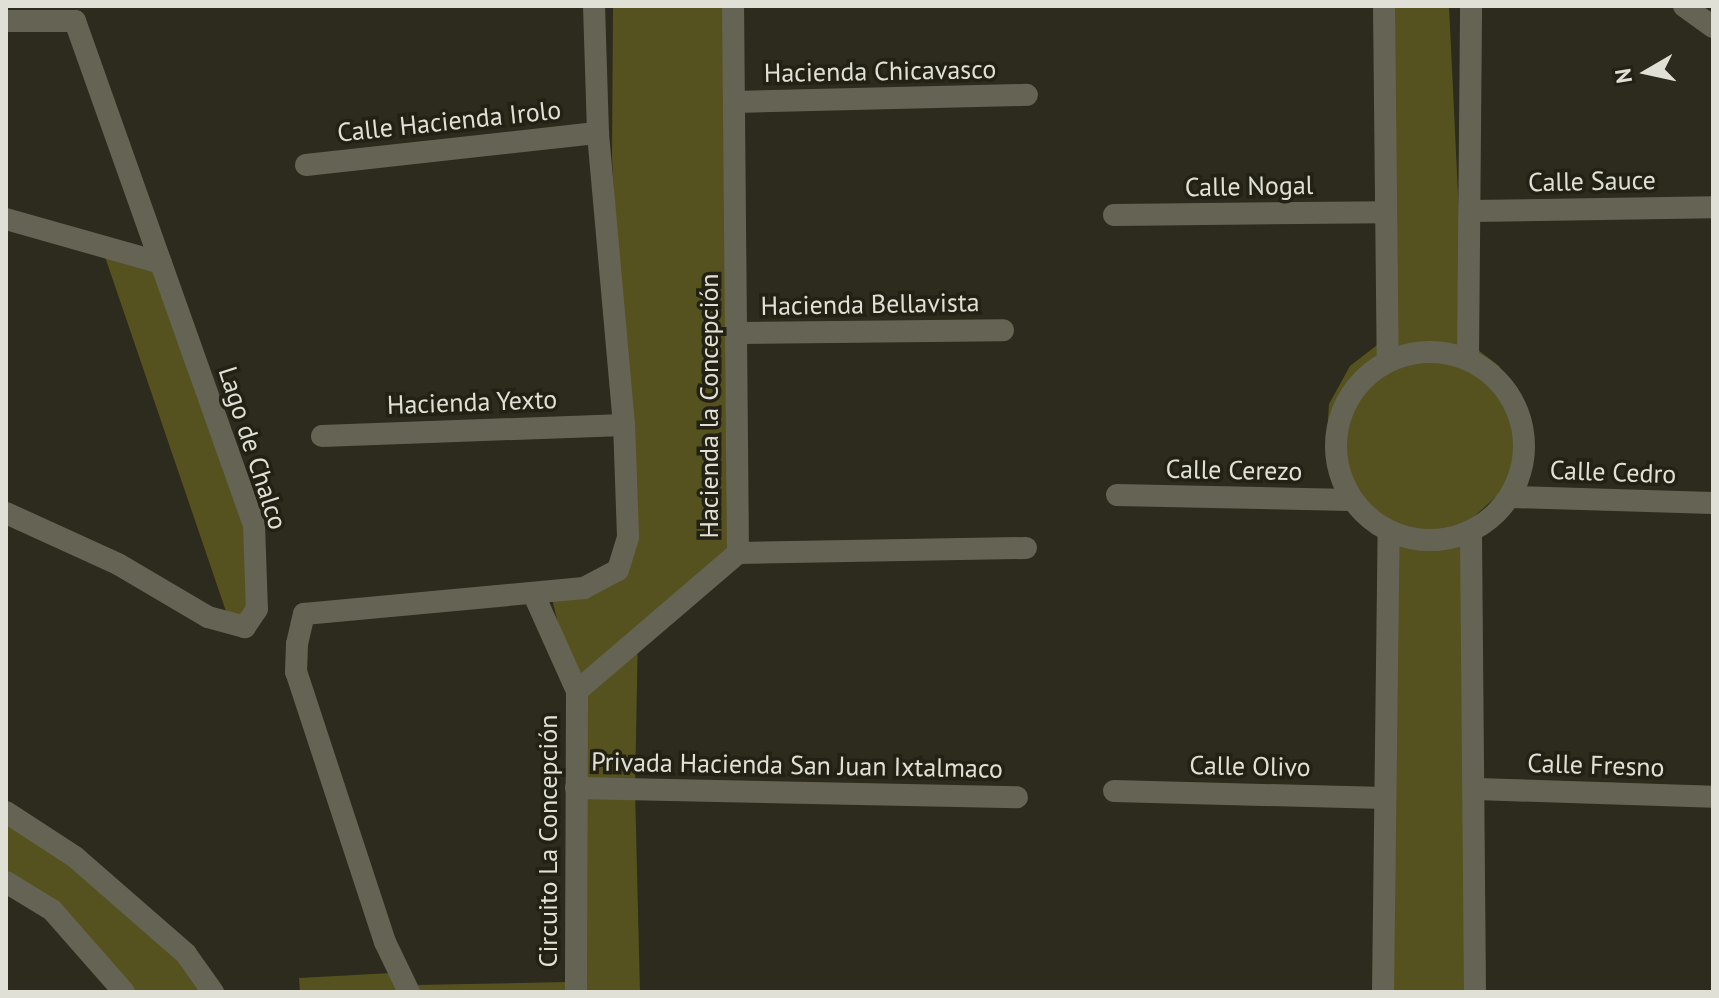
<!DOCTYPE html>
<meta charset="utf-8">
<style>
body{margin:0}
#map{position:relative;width:1719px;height:998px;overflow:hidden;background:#2c2b1d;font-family:"PT Sans",sans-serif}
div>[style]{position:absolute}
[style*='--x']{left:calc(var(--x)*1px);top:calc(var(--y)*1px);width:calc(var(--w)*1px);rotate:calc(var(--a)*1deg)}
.green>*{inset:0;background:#56521f}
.minor>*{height:22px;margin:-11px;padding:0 11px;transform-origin:11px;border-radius:11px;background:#656454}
.minor>.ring{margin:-11px;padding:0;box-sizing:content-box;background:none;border:22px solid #656454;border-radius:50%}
.tertiary>*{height:22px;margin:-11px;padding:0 11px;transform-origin:11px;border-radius:11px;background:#656454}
span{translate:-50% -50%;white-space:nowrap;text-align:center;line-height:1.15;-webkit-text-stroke:7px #222113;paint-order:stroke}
.street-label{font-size:26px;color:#e0e0d7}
.frame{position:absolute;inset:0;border:8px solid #e0e0d7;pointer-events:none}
.north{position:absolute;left:1607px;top:32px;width:80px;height:80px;-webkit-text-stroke:6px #222113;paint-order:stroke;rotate:261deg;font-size:22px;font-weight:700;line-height:32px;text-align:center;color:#e0e0d7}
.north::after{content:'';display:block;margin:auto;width:28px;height:36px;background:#e0e0d7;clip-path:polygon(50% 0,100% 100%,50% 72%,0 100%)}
</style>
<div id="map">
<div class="green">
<i style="clip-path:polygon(613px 6px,725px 6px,734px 552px,638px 632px,635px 789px,640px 992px,578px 992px,576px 696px,552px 599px,618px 575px,631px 532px,612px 158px)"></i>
<i style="clip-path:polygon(1391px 6px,1449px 6px,1465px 340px,1499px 366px,1520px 402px,1524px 444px,1510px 484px,1467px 523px,1478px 992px,1385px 992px,1382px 523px,1342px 488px,1326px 448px,1329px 404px,1350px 366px,1381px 342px)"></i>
<i style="clip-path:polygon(101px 245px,161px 263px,254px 525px,257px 609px,230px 623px)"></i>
<i style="clip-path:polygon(6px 816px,29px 830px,216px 992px,132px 992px,6px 881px)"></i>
<i style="clip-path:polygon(410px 972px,415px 985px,569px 982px,568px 992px,300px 992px,299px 978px)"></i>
</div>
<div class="minor">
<i style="--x:1384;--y:6;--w:354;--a:89.4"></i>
<i style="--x:6;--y:21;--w:69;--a:0"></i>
<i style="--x:75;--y:21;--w:535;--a:70.45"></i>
<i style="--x:254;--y:525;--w:84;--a:88"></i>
<i style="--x:257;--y:609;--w:22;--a:124"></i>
<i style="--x:245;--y:627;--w:38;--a:-165"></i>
<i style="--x:208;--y:617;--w:104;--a:-149.5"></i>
<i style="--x:118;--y:564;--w:123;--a:-155.5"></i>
<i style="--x:735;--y:102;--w:292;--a:-1.4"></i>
<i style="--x:306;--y:165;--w:294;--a:-6.3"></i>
<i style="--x:1471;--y:211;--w:242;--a:-0.9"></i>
<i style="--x:1114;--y:215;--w:270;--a:-0.6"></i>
<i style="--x:6;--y:219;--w:161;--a:15.8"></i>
<i style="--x:737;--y:333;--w:266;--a:-0.6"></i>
<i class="ring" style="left:1336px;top:352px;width:166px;height:166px"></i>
<i style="--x:1468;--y:359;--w:353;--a:-89.5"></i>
<i style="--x:322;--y:436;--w:302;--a:-2.1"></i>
<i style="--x:1117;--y:495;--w:234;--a:1.2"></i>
<i style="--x:1512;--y:497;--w:201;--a:1.7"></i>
<i style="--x:1471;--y:534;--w:458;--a:89.5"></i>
<i style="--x:738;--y:553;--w:288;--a:-1"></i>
<i style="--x:534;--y:595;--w:105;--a:65.9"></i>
<i style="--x:577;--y:691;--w:301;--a:90.2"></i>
<i style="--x:577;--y:691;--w:212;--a:-40.6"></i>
<i style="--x:738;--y:553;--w:547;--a:-90.52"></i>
<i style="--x:576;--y:788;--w:441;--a:1.2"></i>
<i style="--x:1477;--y:789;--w:236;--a:1.9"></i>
<i style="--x:1114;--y:791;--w:271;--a:1.5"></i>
<i style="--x:6;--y:812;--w:82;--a:33.1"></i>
<i style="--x:75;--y:857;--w:147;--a:41.1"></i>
<i style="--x:186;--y:954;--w:47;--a:54.6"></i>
<i style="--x:6;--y:882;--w:54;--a:31.3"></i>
<i style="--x:52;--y:910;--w:109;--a:48.7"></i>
<i style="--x:409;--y:992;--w:55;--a:-115.6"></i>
<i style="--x:385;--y:942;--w:284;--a:-108.2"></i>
<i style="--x:296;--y:672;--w:28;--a:-88"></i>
<i style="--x:297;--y:644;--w:31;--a:-77"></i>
<i style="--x:304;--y:614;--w:281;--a:-5.3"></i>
<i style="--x:584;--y:588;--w:38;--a:-28"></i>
<i style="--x:618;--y:570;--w:34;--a:-73"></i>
<i style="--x:628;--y:537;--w:112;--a:-92"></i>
<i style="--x:624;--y:425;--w:293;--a:-95.1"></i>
<i style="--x:598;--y:133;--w:127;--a:-91.8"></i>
<i style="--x:1383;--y:992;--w:459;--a:-89.3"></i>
</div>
<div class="tertiary">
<i style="--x:1684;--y:6;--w:36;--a:36"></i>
</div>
<div class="street-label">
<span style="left:880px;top:71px;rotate:-1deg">Hacienda Chicavasco</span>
<span style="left:449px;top:121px;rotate:-6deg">Calle Hacienda Irolo</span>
<span style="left:1592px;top:181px;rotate:-1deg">Calle Sauce</span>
<span style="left:1249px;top:186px;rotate:-1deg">Calle Nogal</span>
<span style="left:870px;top:304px;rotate:-1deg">Hacienda Bellavista</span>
<span style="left:472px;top:402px;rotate:-2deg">Hacienda Yexto</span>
<span style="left:709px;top:406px;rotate:-90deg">Hacienda la Concepción</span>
<span style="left:253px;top:448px;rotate:72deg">Lago de Chalco</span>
<span style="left:1234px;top:470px;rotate:1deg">Calle Cerezo</span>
<span style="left:1613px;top:472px;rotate:2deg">Calle Cedro</span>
<span style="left:797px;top:765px;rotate:1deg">Privada Hacienda San Juan Ixtalmaco</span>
<span style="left:1596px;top:765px;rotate:2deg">Calle Fresno</span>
<span style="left:1250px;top:766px;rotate:1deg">Calle Olivo</span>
<span style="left:548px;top:841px;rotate:-90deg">Circuito La Concepción</span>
</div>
<div class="frame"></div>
<div class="north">N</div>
</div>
